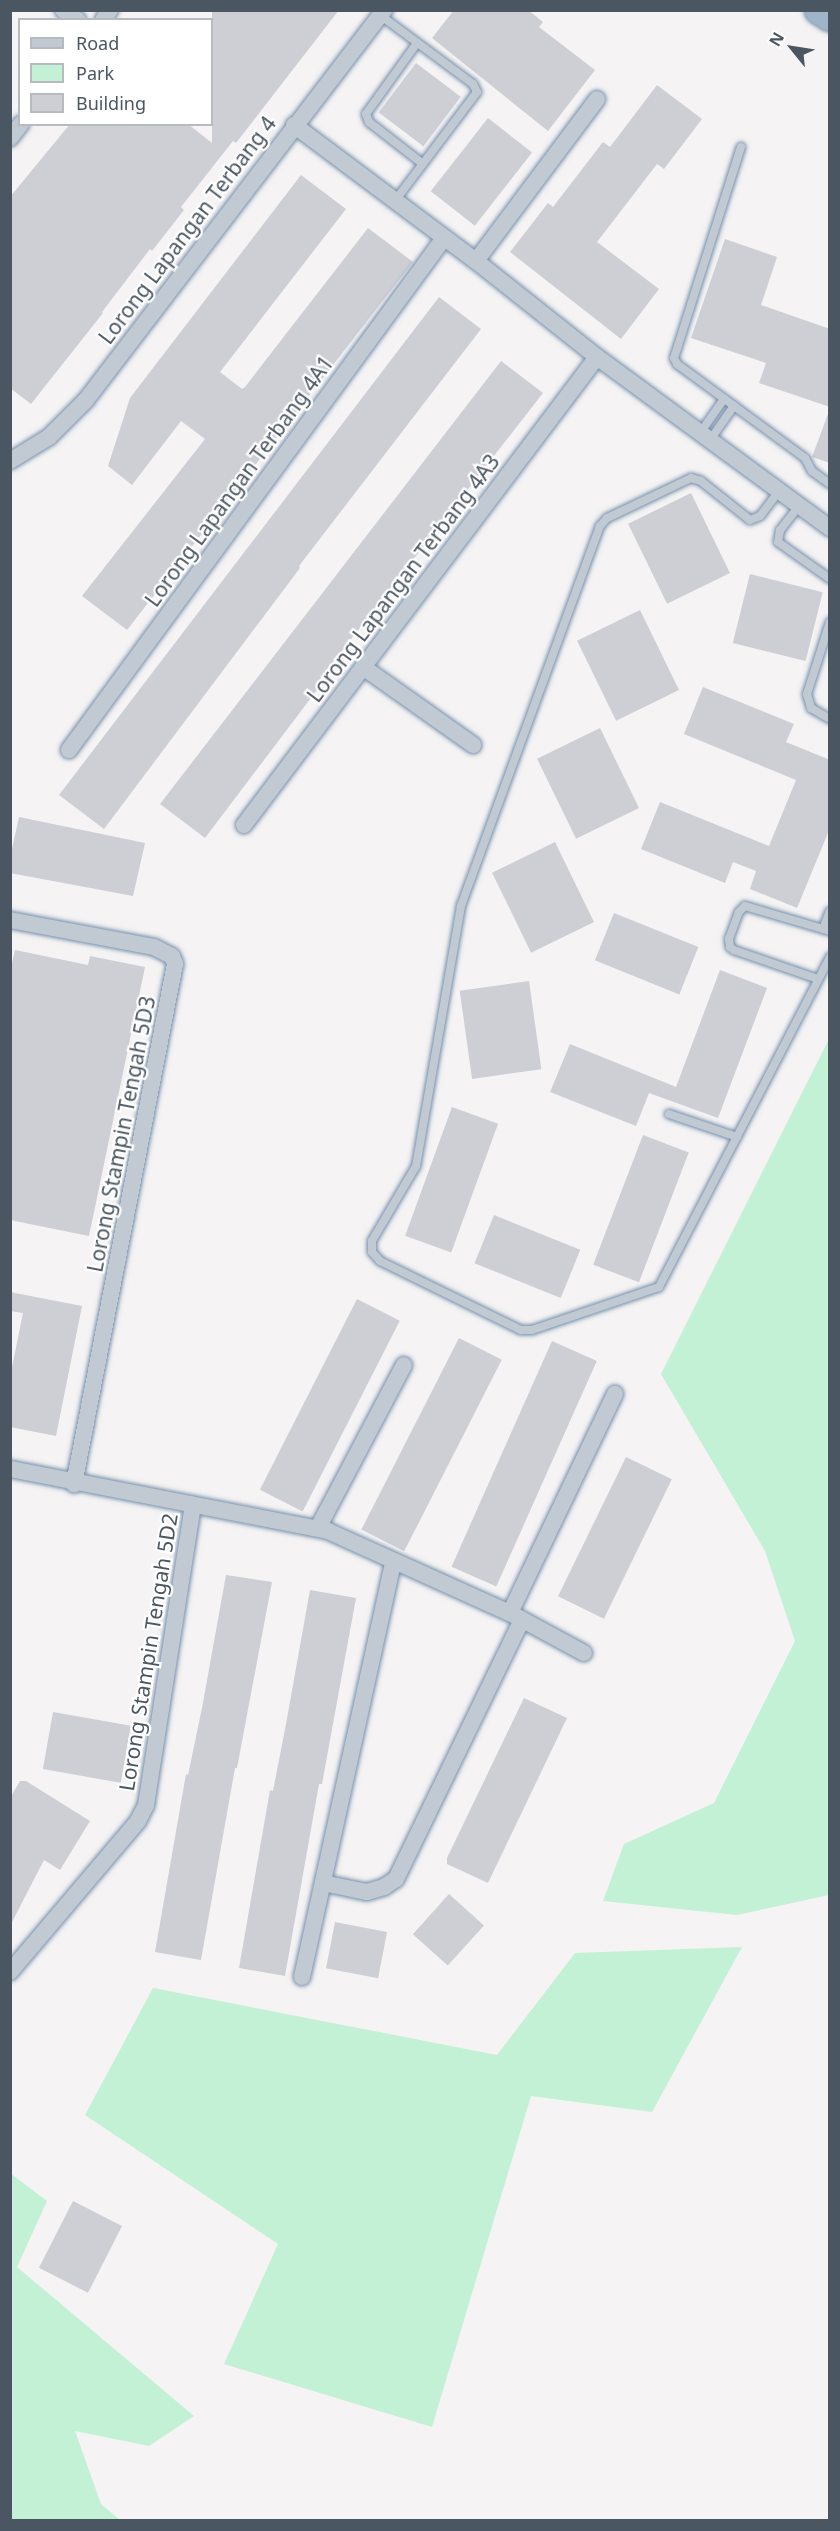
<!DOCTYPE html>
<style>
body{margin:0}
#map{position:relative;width:840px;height:2531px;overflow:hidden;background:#f5f3f3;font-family:"Noto Sans",sans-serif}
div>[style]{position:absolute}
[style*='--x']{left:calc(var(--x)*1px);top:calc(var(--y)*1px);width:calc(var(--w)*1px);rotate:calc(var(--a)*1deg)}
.green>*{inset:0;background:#c3f1d5}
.building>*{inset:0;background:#cdcfd5;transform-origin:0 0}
.roads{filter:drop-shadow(0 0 2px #7690ad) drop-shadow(0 0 2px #7690ad)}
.service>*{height:8px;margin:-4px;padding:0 4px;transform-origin:4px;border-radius:4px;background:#c1cad2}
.minor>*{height:16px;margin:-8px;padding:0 8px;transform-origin:8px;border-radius:8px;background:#c1cad2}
.trunk>*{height:28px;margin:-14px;padding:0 14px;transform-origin:14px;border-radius:14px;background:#9fb4c9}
span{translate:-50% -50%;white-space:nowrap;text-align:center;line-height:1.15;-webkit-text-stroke:4.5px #fff;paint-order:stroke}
.street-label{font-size:21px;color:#4a5661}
.frame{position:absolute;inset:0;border:12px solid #4a5661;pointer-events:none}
.legend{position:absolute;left:18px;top:18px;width:195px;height:108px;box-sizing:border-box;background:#fff;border:2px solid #b7bbc0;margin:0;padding:8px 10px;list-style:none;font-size:18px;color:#4a5661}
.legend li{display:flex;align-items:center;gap:12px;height:30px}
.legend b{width:30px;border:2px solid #b7bbc0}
.north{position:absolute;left:762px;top:18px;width:60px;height:60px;-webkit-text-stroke:4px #fff;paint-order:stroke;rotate:300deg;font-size:16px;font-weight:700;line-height:24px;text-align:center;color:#4a5661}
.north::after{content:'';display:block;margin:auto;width:21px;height:27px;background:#4a5661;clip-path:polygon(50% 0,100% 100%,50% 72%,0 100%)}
</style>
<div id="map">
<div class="green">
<i style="clip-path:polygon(829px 1039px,829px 1895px,737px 1915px,603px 1901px,624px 1844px,714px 1803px,795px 1641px,765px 1551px,661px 1374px)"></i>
<i style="clip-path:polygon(742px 1947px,652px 2112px,531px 2096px,432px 2427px,224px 2364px,278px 2244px,85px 2115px,153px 1988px,497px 2055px,575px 1953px)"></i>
<i style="clip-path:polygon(10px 2173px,47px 2201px,17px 2267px,194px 2416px,149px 2446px,75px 2431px,101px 2504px,120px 2520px,11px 2520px)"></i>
</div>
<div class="building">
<i style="clip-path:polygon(212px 10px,339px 10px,236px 143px,233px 141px,181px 207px,184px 210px,152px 251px,150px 249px,102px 312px,103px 313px,31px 404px,10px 388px,10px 197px,70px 124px,188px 124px,212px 143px)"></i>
<i style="clip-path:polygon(454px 10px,528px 10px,543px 22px,539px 27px,595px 70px,548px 131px,432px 38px)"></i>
<i style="left:416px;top:63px;width:56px;height:62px;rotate:37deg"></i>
<i style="clip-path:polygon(657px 85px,702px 119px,664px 169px,657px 164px,597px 242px,659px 289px,621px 339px,510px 252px,548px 203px,553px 207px,603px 142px,610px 147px)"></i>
<i style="left:488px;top:118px;width:56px;height:93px;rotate:38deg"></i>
<i style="clip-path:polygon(301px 175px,346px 209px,220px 372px,242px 389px,245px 387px,368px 228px,413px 262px,127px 630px,82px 596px,205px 439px,181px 421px,132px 485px,108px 466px,130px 398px)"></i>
<i style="clip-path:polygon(725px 239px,777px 257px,761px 305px,830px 329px,830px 407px,759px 383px,766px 363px,691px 338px)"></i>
<i style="clip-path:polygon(439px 297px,481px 329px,299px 566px,300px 568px,104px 829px,59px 795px)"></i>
<i style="clip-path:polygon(501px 361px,543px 393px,320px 679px,323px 682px,205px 838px,160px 804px)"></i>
<i style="clip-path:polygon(828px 414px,830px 414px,830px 463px,812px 457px)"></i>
<i style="left:691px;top:493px;width:89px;height:70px;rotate:64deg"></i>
<i style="left:750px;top:574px;width:75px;height:71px;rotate:14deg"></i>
<i style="left:640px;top:610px;width:89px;height:70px;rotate:64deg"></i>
<i style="clip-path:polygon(703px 687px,794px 724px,786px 742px,830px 760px,830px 828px,797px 908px,750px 889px,756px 871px,733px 862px,725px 883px,641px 849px,660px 802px,769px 846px,796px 780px,684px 734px)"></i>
<i style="left:600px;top:728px;width:89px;height:70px;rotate:64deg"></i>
<i style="clip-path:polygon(19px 817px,145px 843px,133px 896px,10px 873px,10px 858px)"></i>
<i style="left:555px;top:842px;width:89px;height:70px;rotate:64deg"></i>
<i style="left:614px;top:913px;width:91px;height:51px;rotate:22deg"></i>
<i style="clip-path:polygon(15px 950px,88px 965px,90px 956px,145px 967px,89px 1236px,10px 1220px,10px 972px)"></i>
<i style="clip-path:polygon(720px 970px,767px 988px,718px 1118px,649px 1093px,636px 1126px,550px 1092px,570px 1044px,676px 1087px)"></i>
<i style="left:529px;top:981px;width:89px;height:70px;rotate:82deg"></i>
<i style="left:452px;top:1107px;width:49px;height:137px;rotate:20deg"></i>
<i style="left:643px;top:1135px;width:49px;height:139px;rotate:21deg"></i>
<i style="left:494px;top:1215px;width:93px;height:52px;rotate:22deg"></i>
<i style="clip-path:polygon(10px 1292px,82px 1306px,56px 1436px,10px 1427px,10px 1377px,23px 1313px,10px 1311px)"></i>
<i style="left:357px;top:1299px;width:48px;height:214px;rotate:27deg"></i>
<i style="left:459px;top:1338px;width:48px;height:215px;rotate:27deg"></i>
<i style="left:552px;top:1341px;width:49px;height:247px;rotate:24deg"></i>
<i style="left:626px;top:1457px;width:51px;height:155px;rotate:26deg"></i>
<i style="clip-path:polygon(226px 1575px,272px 1582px,237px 1768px,235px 1768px,201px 1960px,155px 1952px,186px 1774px,188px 1775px,202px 1708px)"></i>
<i style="clip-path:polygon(310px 1590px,356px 1598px,322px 1784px,319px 1784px,285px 1976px,239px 1968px,270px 1790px,273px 1791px,286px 1724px)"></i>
<i style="clip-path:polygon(524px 1698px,567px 1718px,488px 1883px,447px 1864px,447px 1858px)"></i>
<i style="left:53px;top:1712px;width:79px;height:58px;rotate:10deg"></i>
<i style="clip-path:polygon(20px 1781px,26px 1781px,90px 1821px,60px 1870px,44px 1860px,10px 1926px,10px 1798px)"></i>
<i style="left:449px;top:1894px;width:47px;height:54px;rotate:42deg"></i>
<i style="left:335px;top:1922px;width:53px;height:47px;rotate:11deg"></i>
<i style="left:73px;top:2201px;width:55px;height:75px;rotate:27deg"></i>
</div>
<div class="roads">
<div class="service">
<i style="--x:380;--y:15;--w:116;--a:36.6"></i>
<i style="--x:473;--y:84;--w:9;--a:63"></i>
<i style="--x:477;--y:92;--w:136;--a:127"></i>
<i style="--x:417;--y:43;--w:87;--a:125.7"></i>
<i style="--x:366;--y:114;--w:9;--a:69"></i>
<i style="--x:369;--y:122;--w:68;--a:37.9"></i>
<i style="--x:741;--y:147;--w:221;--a:107.6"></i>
<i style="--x:674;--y:358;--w:7;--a:63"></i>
<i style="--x:677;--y:364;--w:159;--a:36.3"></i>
<i style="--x:805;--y:458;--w:15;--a:62"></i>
<i style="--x:812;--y:471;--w:22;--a:36"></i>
<i style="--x:700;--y:433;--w:42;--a:-54.8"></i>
<i style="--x:710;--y:440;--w:42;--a:-54.8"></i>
<i style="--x:779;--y:491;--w:31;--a:127"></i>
<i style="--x:760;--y:516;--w:11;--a:158"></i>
<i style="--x:750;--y:520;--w:63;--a:-141.5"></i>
<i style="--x:701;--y:481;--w:10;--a:-163"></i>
<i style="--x:691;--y:478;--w:93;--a:154.5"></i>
<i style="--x:607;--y:518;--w:11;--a:131"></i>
<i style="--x:600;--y:526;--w:405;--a:110.1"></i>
<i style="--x:461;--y:906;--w:264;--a:99.8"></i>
<i style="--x:416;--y:1166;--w:87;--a:120.4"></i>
<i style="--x:372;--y:1241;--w:11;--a:90"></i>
<i style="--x:372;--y:1252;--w:12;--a:48"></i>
<i style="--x:380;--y:1261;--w:157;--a:26.1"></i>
<i style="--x:521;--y:1330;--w:11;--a:0"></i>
<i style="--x:532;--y:1330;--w:134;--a:-18.7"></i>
<i style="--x:659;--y:1287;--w:372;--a:-62.6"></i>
<i style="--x:799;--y:506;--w:31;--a:128"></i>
<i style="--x:780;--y:530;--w:12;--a:99"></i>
<i style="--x:778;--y:542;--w:64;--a:35.4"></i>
<i style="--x:830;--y:622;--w:76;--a:107.7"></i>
<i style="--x:807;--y:694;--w:15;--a:74"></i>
<i style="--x:811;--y:708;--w:22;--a:30"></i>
<i style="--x:823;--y:929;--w:19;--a:-69"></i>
<i style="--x:818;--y:979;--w:89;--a:-161"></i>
<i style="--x:734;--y:950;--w:5;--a:-143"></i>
<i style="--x:730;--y:947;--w:8;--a:-97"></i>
<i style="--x:729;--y:939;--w:29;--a:-70"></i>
<i style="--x:739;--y:912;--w:8;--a:-45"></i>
<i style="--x:745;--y:906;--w:89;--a:16.4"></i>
<i style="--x:669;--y:1114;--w:72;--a:18.7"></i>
</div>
<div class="minor">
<i style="--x:63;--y:10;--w:18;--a:34"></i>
<i style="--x:103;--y:20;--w:12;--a:-55"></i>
<i style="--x:294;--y:125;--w:227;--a:36.8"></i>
<i style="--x:476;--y:261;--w:154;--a:38.4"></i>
<i style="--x:597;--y:357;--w:289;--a:36.3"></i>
<i style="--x:10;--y:138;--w:18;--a:-52"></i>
<i style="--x:476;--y:261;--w:202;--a:-53.2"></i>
<i style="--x:10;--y:461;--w:46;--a:-31.6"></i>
<i style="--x:49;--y:437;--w:52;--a:-45"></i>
<i style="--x:86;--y:400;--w:491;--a:-52.6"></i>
<i style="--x:363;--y:667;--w:135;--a:35.3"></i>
<i style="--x:69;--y:750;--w:635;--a:-53.78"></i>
<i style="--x:244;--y:825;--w:586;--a:-52.97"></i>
<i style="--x:10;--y:920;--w:147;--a:10.6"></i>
<i style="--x:154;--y:947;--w:20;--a:27"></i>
<i style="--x:172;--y:956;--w:9;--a:69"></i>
<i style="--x:175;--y:964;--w:530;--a:100.99"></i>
<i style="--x:10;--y:1469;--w:324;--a:11"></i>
<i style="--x:328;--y:1531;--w:200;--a:24.3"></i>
<i style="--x:510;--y:1613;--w:84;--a:28.4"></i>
<i style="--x:318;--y:1528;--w:184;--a:-62.2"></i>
<i style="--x:510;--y:1613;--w:243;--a:-64.4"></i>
<i style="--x:323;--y:1883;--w:45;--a:11.6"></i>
<i style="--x:367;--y:1892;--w:18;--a:-16"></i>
<i style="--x:384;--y:1887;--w:14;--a:-34"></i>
<i style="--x:396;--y:1879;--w:287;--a:-64.1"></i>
<i style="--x:10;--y:1972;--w:198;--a:-49.7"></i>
<i style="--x:138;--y:1821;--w:18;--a:-63"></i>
<i style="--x:146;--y:1805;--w:304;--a:-81.1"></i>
<i style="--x:302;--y:1977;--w:425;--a:-77.6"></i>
</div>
<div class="trunk">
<i style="--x:819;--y:10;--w:13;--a:32"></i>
</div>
</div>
<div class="street-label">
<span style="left:187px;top:230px;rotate:-53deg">Lorong Lapangan Terbang 4</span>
<span style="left:239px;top:481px;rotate:-54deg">Lorong Lapangan Terbang 4A1</span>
<span style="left:403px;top:578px;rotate:-53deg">Lorong Lapangan Terbang 4A3</span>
<span style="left:121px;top:1134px;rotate:-79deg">Lorong Stampin Tengah 5D3</span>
<span style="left:148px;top:1652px;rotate:-81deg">Lorong Stampin Tengah 5D2</span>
</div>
<div class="frame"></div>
<ul class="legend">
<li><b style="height:8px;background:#c1cad2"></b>Road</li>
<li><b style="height:16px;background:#c3f1d5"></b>Park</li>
<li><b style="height:16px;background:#cdcfd5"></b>Building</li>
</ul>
<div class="north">N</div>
</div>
